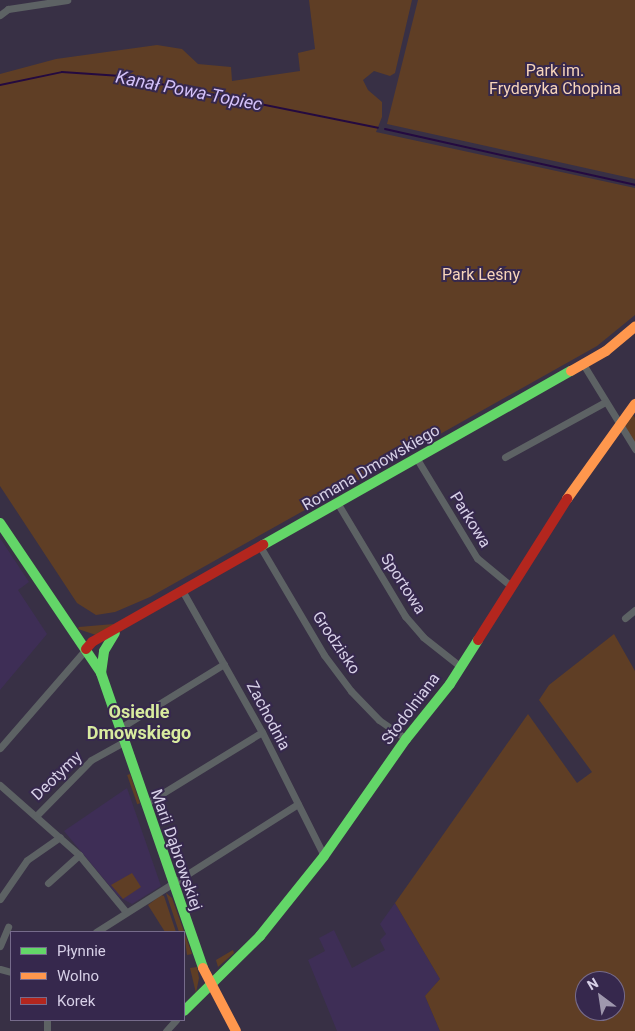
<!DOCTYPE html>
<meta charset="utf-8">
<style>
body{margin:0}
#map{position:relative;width:635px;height:1031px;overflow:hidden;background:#383045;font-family:Roboto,sans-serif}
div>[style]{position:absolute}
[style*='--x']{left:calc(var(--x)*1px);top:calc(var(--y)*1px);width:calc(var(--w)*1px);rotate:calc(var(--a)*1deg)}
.built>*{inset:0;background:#3e2e56}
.green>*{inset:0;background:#5f3e25;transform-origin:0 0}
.stream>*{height:2px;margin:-1px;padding:0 1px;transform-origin:1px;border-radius:1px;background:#240a40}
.street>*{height:7px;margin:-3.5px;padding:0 3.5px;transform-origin:3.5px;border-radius:3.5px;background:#5d6264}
.fast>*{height:10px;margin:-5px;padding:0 5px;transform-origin:5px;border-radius:5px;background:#63d668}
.slow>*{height:10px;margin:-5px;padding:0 5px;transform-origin:5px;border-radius:5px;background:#ff974d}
.jam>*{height:10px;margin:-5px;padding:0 5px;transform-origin:5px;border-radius:5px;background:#b3261e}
span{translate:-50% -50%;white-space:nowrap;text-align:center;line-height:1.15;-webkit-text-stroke:4px #36284d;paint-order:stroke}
.park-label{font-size:16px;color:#f6d4ba}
.street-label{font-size:16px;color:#d7d0e7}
.water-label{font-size:18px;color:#d4c1f9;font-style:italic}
.neighbourhood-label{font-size:18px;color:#d8eb9f;font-weight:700}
.legend{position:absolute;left:10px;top:931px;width:175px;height:90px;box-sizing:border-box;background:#36284d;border:1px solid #766b8b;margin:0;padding:6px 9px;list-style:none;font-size:15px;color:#d7d0e7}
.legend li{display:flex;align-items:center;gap:10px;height:25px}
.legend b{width:25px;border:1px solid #766b8b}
.north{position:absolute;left:575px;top:971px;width:50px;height:50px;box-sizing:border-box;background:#36284d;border:1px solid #766b8b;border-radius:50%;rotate:329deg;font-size:14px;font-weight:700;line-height:20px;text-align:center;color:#d7d0e7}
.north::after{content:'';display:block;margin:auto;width:18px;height:22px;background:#9f98ae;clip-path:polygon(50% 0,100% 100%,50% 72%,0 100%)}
</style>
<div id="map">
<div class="built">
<i style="clip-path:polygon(0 538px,29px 582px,18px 590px,47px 634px,0 690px)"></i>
<i style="clip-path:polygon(127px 788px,161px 886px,132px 904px,119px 897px,64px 831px)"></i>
<i style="clip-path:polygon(395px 903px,440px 979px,425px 996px,440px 1031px,337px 1031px,308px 960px,325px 951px,319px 938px,334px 930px,352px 968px,385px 950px,380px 940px,386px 934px,380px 924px)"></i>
</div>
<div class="green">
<i style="clip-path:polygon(309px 0,412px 0,395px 73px,390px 76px,374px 71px,363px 80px,368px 90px,382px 102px,382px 117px,376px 132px,635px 188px,635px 315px,597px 346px,150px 597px,115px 612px,96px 615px,77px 603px,0 486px,0 74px,56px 59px,157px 45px,182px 49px,198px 64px,231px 67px,232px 81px,300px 71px,298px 53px,315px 49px)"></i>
<i style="clip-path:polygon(418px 0,635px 0,635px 179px,387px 124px)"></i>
<i style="clip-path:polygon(633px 415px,635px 418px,635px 445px,625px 427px)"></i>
<i style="clip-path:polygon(114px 624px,96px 635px,78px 629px,79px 627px)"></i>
<i style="clip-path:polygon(evenodd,614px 634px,635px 671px,635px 1031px,440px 1031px,425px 996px,440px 979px,395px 903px,528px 714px,577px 783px,592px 772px,539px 700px,549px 685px,614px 634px,585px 981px,615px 981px,615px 1011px,585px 1011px,585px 981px)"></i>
<i style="left:130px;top:774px;width:31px;height:3px;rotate:71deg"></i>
<i style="clip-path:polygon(132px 873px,141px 887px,123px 899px,111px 885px)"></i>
<i style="clip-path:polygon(166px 893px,172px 898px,192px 954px,187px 955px,184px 932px,179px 932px)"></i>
<i style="clip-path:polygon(161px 895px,164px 896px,176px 932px,165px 932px,148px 905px)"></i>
<i style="clip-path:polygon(233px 950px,234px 953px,218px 967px,216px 960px)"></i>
<i style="clip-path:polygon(197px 967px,199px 978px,196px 993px,190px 968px)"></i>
</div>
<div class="stream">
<i style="--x:0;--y:85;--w:63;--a:-11.8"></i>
<i style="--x:62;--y:72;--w:59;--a:3.9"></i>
<i style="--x:121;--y:76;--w:262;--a:11.4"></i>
<i style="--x:385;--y:129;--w:256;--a:12.6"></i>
</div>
<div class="street">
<i style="--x:0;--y:15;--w:10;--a:-37"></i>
<i style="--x:8;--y:9;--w:60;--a:-8.7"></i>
<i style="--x:583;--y:364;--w:100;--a:58.5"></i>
<i style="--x:505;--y:457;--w:114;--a:-28.8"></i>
<i style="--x:417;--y:459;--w:116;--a:58.8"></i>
<i style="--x:477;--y:558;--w:44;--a:39.5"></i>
<i style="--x:338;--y:504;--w:131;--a:59.1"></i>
<i style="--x:405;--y:616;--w:28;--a:49"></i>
<i style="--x:423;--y:637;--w:48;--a:38.3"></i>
<i style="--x:261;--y:548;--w:124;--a:59.5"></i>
<i style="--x:324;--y:655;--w:45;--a:53.1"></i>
<i style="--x:351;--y:691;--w:40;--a:46"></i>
<i style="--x:379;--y:720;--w:33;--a:35"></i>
<i style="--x:183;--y:592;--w:161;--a:60.6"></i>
<i style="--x:262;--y:732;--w:139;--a:63.4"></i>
<i style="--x:625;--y:618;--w:13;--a:-39"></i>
<i style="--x:120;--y:728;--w:122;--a:-31.6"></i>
<i style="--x:0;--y:748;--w:131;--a:-49"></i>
<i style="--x:0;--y:785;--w:106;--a:41.5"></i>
<i style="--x:79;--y:855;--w:74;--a:50.5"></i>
<i style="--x:145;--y:804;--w:137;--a:-31.6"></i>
<i style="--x:36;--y:816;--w:78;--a:-45.5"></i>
<i style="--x:91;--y:760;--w:38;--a:-29"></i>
<i style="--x:48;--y:883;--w:42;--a:-42.1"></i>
<i style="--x:0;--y:899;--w:47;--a:-55.3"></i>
<i style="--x:27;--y:860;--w:40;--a:-34.9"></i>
<i style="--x:96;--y:932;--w:239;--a:-32.4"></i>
<i style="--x:0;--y:946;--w:21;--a:-67"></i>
<i style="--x:0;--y:969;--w:11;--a:15"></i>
<i style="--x:47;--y:1031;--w:11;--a:-90"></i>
<i style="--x:166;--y:1031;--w:15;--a:-48"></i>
</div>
<div class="fast">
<i style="--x:0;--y:523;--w:181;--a:56"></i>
<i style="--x:101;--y:673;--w:312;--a:70.9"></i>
<i style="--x:263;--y:545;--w:354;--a:-29.5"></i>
<i style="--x:101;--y:673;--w:22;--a:-82"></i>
<i style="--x:104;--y:651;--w:21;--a:-59"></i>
<i style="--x:184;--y:1011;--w:107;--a:-44.6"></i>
<i style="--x:260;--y:936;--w:102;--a:-51.3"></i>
<i style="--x:324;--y:856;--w:143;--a:-55"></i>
<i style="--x:406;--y:739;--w:70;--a:-51.3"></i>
<i style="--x:450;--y:684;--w:52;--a:-57.5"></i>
</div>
<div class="slow">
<i style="--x:571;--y:371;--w:40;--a:-29.7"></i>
<i style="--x:606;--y:351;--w:38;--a:-40"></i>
<i style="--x:567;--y:499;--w:117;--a:-54.4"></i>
<i style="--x:203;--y:968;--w:71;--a:62.4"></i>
</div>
<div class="jam">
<i style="--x:478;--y:640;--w:167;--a:-57.7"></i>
<i style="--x:86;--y:649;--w:9;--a:-49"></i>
<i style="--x:92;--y:642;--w:197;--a:-29.6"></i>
</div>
<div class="park-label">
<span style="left:555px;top:80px">Park im.<br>Fryderyka Chopina</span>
<span style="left:481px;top:275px">Park Leśny</span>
</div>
<div class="street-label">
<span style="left:371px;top:468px;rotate:-30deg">Romana Dmowskiego</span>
<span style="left:470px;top:520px;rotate:58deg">Parkowa</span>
<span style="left:403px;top:584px;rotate:57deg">Sportowa</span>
<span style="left:336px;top:643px;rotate:56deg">Grodzisko</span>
<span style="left:411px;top:709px;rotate:-53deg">Stodolniana</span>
<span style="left:268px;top:716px;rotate:62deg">Zachodnia</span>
<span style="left:57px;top:776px;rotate:-44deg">Deotymy</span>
<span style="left:176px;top:850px;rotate:71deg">Marii Dąbrowskiej</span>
</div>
<div class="water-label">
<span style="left:189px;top:91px;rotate:11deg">Kanał Powa-Topiec</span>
</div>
<div class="neighbourhood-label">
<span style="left:139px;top:723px">Osiedle<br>Dmowskiego</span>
</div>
<ul class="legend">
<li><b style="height:6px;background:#63d668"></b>Płynnie</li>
<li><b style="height:6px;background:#ff974d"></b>Wolno</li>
<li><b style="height:6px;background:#b3261e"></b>Korek</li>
</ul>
<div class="north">N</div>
</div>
